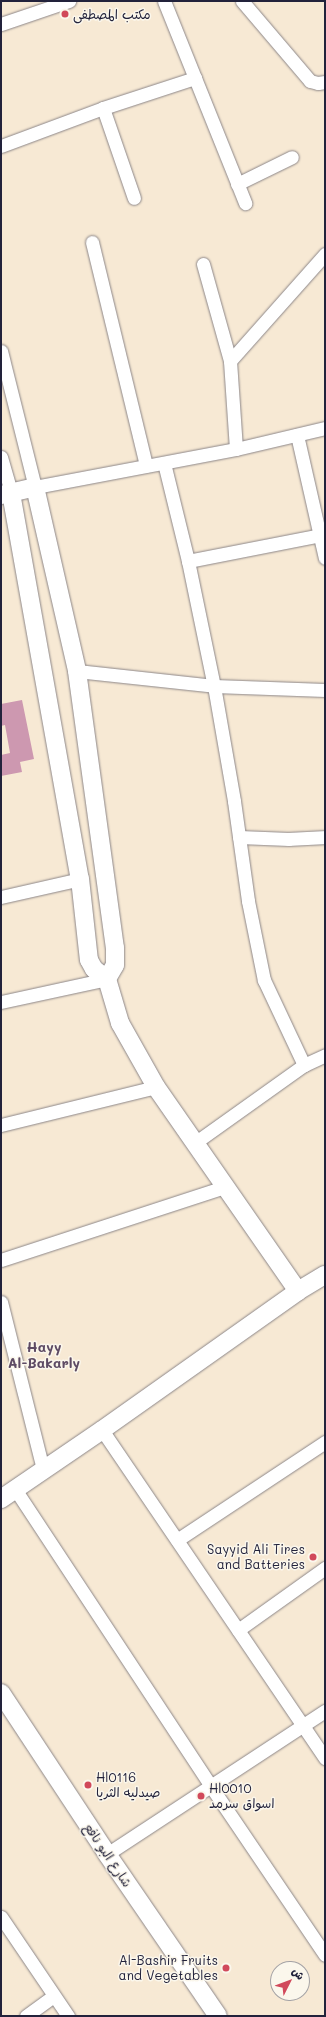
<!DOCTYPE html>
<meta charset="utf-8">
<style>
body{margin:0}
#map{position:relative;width:326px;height:2017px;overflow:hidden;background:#f7e9d4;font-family:Mali,"Playpen Sans Arabic",sans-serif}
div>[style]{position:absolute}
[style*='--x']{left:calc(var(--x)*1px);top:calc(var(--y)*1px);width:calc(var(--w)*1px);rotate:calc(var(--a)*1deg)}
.building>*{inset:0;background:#cd98b0}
.roads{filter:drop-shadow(0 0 1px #8c8688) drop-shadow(0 0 1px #8c8688)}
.street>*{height:13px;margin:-6.5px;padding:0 6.5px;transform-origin:6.5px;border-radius:6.5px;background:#fff}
.secondary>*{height:18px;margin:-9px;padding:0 9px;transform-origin:9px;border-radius:9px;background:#fff}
.dots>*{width:11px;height:11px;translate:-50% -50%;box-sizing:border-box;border:2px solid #fbf7ec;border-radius:50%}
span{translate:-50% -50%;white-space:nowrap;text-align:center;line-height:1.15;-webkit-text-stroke:3px #fbf7ec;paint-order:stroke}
.poi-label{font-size:13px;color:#22223b}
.left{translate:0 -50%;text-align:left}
.right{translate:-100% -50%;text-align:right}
.street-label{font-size:13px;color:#22223b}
.neighbourhood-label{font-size:14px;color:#5e4b64;font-weight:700}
.frame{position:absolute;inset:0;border:2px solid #22223b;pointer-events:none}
.north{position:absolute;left:270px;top:1961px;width:40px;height:40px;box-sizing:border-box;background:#fbf7ec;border:1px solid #a4a2a5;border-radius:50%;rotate:48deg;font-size:11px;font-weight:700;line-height:16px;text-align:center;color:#22223b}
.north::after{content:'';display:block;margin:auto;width:14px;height:18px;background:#d1495b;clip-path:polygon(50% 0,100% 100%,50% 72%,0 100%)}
</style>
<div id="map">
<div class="building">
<i style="clip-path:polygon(22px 700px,34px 759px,20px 762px,22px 772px,1px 776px,1px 755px,10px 753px,5px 725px,1px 726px,1px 704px)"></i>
</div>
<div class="roads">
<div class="street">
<i style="--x:164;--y:1;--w:218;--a:68.1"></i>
<i style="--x:242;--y:1;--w:105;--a:49.6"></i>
<i style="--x:310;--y:81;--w:8;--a:14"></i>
<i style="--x:318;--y:83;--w:7;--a:-8"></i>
<i style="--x:1;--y:24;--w:72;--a:-18.7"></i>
<i style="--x:103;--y:108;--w:95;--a:71"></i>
<i style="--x:1;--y:146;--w:109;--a:-20.4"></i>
<i style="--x:103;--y:108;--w:97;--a:-18.1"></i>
<i style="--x:237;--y:184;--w:61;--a:-26.1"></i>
<i style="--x:92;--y:242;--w:230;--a:76.4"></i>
<i style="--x:203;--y:264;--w:101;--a:74.4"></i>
<i style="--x:230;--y:361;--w:88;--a:86.1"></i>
<i style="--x:1;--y:351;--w:140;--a:76"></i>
<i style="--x:35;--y:487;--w:205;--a:-10.7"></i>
<i style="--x:236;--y:449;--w:91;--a:-13.3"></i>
<i style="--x:230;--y:361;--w:143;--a:-48.4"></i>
<i style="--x:297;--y:435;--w:126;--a:77.2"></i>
<i style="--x:1;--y:457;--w:37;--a:74"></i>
<i style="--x:164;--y:463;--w:101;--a:76.2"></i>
<i style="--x:188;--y:561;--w:128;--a:78.3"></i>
<i style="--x:214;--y:686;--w:117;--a:80.1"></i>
<i style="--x:234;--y:801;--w:101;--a:82"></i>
<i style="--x:248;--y:901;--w:81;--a:78.6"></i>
<i style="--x:264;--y:980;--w:94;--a:64.8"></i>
<i style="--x:188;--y:561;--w:140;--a:-11.1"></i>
<i style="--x:77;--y:671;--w:138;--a:6.2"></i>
<i style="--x:214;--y:686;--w:111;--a:2.1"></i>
<i style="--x:239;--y:837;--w:50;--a:2.3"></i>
<i style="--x:289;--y:839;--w:36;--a:-3"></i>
<i style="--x:1;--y:897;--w:81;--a:-12.8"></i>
<i style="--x:1;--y:1002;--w:108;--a:-12.2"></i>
<i style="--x:1;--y:1125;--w:160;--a:-13.8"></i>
<i style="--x:196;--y:1142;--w:133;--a:-35.5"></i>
<i style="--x:304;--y:1065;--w:23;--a:-25"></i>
<i style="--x:1;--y:1260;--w:235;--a:-18.1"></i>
<i style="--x:1;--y:1302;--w:172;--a:75.9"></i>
<i style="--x:102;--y:1430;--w:397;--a:55.8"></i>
<i style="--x:15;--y:1489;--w:354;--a:56.6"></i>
<i style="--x:210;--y:1785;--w:205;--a:55.9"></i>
<i style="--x:177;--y:1540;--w:178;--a:-33.5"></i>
<i style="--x:238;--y:1630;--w:107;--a:-35.5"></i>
<i style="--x:107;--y:1854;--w:261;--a:-33.3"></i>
<i style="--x:1;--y:1917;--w:120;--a:55.9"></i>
<i style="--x:26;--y:2016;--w:34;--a:-36"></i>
</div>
<div class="secondary">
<i style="--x:11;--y:493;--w:392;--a:79.9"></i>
<i style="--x:80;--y:879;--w:81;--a:83.7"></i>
<i style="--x:89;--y:960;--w:10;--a:61"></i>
<i style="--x:94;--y:969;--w:16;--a:38"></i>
<i style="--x:107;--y:979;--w:46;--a:73.5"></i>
<i style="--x:120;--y:1023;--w:73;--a:60.6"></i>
<i style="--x:156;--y:1087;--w:249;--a:55.2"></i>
<i style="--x:1;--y:495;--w:35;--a:-13"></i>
<i style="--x:35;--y:487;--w:189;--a:77.1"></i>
<i style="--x:77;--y:671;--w:280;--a:82.2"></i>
<i style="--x:115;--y:948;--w:17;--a:90"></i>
<i style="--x:115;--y:965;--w:16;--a:120"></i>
<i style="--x:1;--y:1499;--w:122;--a:-34.3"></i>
<i style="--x:102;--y:1430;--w:240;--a:-35.3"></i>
<i style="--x:298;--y:1291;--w:31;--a:-31"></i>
<i style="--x:1;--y:1693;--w:193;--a:56.6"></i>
<i style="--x:107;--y:1854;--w:196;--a:55.6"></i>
</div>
</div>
<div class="dots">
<i style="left:65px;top:14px;background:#d1495b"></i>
<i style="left:313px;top:1557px;background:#d1495b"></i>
<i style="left:88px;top:1785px;background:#d1495b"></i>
<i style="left:201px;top:1796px;background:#d1495b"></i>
<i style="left:226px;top:1968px;background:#d1495b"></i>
</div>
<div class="poi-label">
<span class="left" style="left:73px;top:14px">مكتب المصطفى</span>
<span class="right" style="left:305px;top:1557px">Sayyid Ali Tires<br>and Batteries</span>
<span class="left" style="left:96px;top:1785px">Hl0116<br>صيدليه الثريا</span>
<span class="left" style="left:209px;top:1796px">Hl0010<br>اسواق سرمد</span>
<span class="right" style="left:218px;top:1968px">Al-Bashir Fruits<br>and Vegetables</span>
</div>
<div class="street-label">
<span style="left:108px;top:1855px;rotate:56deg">شارع البو نافع</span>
</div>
<div class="neighbourhood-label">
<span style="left:44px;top:1355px">Hayy<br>Al-Bakarly</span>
</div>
<div class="frame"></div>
<div class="north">ش</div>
</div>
